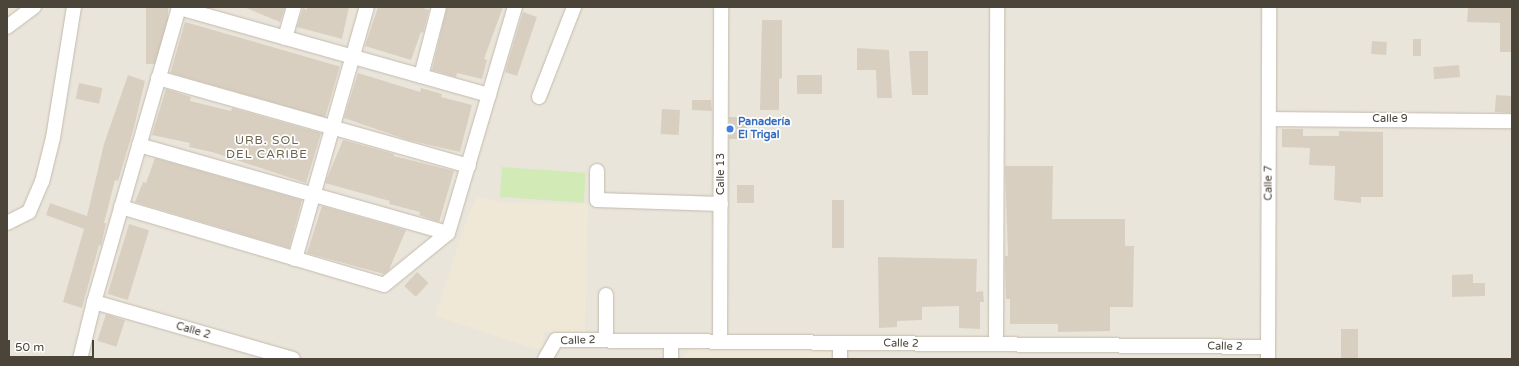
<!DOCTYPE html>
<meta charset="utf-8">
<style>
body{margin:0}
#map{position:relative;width:1519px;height:366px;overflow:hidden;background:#f6f3ec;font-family:"Varela Round",sans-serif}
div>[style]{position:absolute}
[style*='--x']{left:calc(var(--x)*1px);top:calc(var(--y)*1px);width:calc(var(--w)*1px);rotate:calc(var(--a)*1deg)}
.residential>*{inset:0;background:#eae5da;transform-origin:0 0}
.education>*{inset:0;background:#efe8d6}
.green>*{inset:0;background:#d2eab5;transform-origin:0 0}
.building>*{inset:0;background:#d8cfc1;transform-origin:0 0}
.roads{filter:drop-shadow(0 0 1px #c2bbae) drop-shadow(0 0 1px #c2bbae)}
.minor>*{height:14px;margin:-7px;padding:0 7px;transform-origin:7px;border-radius:7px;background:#fff}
.dots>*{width:11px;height:11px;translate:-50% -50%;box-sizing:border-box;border:2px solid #fff;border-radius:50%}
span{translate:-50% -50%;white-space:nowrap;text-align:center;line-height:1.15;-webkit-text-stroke:3.5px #fff;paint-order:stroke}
.street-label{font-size:11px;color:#4b4439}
.shop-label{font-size:11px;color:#366cbe;font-weight:700}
.left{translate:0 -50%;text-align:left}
.neighbourhood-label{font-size:12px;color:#6e6250;letter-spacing:1px}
.frame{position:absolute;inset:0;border:8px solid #4b4439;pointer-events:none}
.scale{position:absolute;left:8px;top:340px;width:86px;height:18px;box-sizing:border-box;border:2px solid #4b4439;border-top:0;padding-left:5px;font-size:12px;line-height:14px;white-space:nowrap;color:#4b4439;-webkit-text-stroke:3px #fff;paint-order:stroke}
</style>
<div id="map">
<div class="residential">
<i style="left:7px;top:7px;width:1505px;height:352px"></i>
</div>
<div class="education">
<i style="clip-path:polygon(478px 197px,504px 203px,588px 204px,585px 332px,544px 332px,543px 351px,435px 316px,470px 211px)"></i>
<i style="clip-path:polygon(697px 349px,824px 350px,831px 352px,835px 359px,683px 359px,689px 351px)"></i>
</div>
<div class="green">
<i style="left:502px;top:167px;width:84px;height:30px;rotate:4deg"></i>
</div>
<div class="building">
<i style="left:146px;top:7px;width:22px;height:57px"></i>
<i style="clip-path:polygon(244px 7px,285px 7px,280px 22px)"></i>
<i style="clip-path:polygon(307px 7px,349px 7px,342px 39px,297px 27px,303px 8px,307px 10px)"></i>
<i style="clip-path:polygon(378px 7px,419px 7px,429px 10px,423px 33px,421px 32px,411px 60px,365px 46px)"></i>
<i style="clip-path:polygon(447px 7px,503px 7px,484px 59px,487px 60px,482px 79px,457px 73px,456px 77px,432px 70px)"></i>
<i style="clip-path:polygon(1468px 7px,1512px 7px,1512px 52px,1500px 52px,1500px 23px,1467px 22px)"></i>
<i style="clip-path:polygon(523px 12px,537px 17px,517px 76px,505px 72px)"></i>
<i style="clip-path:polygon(762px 20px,782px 20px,782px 78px,779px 79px,779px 110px,760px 110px)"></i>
<i style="left:185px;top:22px;width:161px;height:53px;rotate:16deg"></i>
<i style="left:1413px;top:39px;width:8px;height:17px"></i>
<i style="left:1372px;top:41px;width:15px;height:13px;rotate:4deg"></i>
<i style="clip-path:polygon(857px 48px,889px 50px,892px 98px,877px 98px,876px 70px,857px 70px)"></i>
<i style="clip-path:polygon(909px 51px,928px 51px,928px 95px,912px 95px)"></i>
<i style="left:1459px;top:65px;width:12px;height:26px;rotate:85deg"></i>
<i style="clip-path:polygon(358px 73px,420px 92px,421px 88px,442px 94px,441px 97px,472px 105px,460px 152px,408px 140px,344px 118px)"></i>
<i style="clip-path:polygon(128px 75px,145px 81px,133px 131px,118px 181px,115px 180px,104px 223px,106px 223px,101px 246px,99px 245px,82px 308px,63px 302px,84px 229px,46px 215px,50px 203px,87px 216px,104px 144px)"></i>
<i style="left:797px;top:75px;width:25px;height:19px"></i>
<i style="left:79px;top:83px;width:24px;height:16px;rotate:12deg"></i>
<i style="clip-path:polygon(166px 89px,191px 97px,190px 101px,231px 111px,232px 108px,321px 133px,306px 183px,212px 152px,189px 147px,190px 143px,152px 135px)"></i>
<i style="left:1496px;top:95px;width:16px;height:17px;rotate:4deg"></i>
<i style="clip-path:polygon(692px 100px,711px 100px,712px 111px,692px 110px)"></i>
<i style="left:662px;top:109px;width:18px;height:25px;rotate:3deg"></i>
<i style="left:729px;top:117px;width:18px;height:22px"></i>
<i style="clip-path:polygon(1282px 129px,1303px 129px,1303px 136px,1339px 136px,1339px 131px,1383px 132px,1383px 197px,1361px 197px,1361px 203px,1334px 200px,1335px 166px,1309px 165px,1310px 148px,1282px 147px)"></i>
<i style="clip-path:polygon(343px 140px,394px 154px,394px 156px,454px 171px,439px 222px,419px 215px,420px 212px,389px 204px,390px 201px,325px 183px)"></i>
<i style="clip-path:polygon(155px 158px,302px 200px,289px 248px,135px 202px,143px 182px,146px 183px)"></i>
<i style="clip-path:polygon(1005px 166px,1053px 166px,1052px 219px,1125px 219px,1125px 246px,1134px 246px,1133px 307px,1110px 307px,1110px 331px,1058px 332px,1058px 324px,1010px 324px,1010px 299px,1006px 299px,1005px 268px,1005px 256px,1008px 256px)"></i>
<i style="left:737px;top:185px;width:17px;height:18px"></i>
<i style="left:832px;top:200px;width:12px;height:48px"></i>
<i style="clip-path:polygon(322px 206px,406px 230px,389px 270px,384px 274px,307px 253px)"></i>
<i style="left:129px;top:224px;width:21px;height:73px;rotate:17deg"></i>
<i style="clip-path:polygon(878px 257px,977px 259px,976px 292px,983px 291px,984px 302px,980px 302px,980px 329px,959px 328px,959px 306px,922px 307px,922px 320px,897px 321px,897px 327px,879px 328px)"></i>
<i style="left:417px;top:272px;width:16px;height:19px;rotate:43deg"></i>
<i style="clip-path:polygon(1473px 274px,1473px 283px,1485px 283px,1485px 296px,1452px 297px,1452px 275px)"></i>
<i style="left:106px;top:314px;width:20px;height:28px;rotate:18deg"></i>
<i style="left:1341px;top:329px;width:17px;height:29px"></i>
</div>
<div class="roads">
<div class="minor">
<i style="--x:7;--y:27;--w:34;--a:-37"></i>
<i style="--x:285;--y:38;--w:32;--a:-74"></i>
<i style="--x:421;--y:76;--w:71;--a:-75.4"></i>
<i style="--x:158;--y:78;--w:323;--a:15.8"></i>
<i style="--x:539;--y:97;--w:97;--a:-68.7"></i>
<i style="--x:1269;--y:119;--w:243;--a:0.5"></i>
<i style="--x:139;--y:145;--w:321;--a:15.9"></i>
<i style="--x:597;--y:171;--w:29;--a:90"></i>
<i style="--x:597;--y:200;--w:124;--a:1.8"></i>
<i style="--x:121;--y:207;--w:274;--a:16.5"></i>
<i style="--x:384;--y:285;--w:82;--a:-39.1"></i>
<i style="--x:448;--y:233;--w:236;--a:-73.5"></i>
<i style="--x:7;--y:223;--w:25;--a:-27"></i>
<i style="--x:29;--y:212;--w:33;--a:-67"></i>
<i style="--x:42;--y:182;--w:45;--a:-76"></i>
<i style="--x:53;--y:138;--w:133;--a:-80.9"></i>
<i style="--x:295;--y:259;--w:262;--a:-74.1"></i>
<i style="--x:606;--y:295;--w:45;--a:90"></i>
<i style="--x:94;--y:302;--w:207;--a:16"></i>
<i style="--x:671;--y:341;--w:18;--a:90"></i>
<i style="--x:720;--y:342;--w:335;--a:-89.8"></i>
<i style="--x:840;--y:343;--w:16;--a:90"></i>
<i style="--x:996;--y:344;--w:337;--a:-89.8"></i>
<i style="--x:80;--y:359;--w:59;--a:-76.2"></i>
<i style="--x:94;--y:302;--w:306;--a:-73.9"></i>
<i style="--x:179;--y:8;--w:322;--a:15.7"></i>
<i style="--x:545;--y:359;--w:22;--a:-60"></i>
<i style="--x:556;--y:340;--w:712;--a:0.56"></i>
<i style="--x:1268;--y:359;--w:352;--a:-89.8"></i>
</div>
</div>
<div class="dots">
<i style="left:730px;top:129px;background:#3f7fe0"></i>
</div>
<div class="street-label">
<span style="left:1390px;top:119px">Calle 9</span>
<span style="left:721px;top:174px;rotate:-90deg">Calle 13</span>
<span style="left:1269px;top:183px;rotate:-90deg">Calle 7</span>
<span style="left:193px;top:331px;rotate:16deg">Calle 2</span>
<span style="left:578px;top:341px;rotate:-2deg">Calle 2</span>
<span style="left:901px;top:344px;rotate:1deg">Calle 2</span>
<span style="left:1225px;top:347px;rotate:1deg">Calle 2</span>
</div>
<div class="shop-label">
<span class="left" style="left:738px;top:129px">Panadería<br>El Trigal</span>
</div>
<div class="neighbourhood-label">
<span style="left:267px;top:148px">URB. SOL<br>DEL CARIBE</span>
</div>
<div class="frame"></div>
<div class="scale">50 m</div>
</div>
